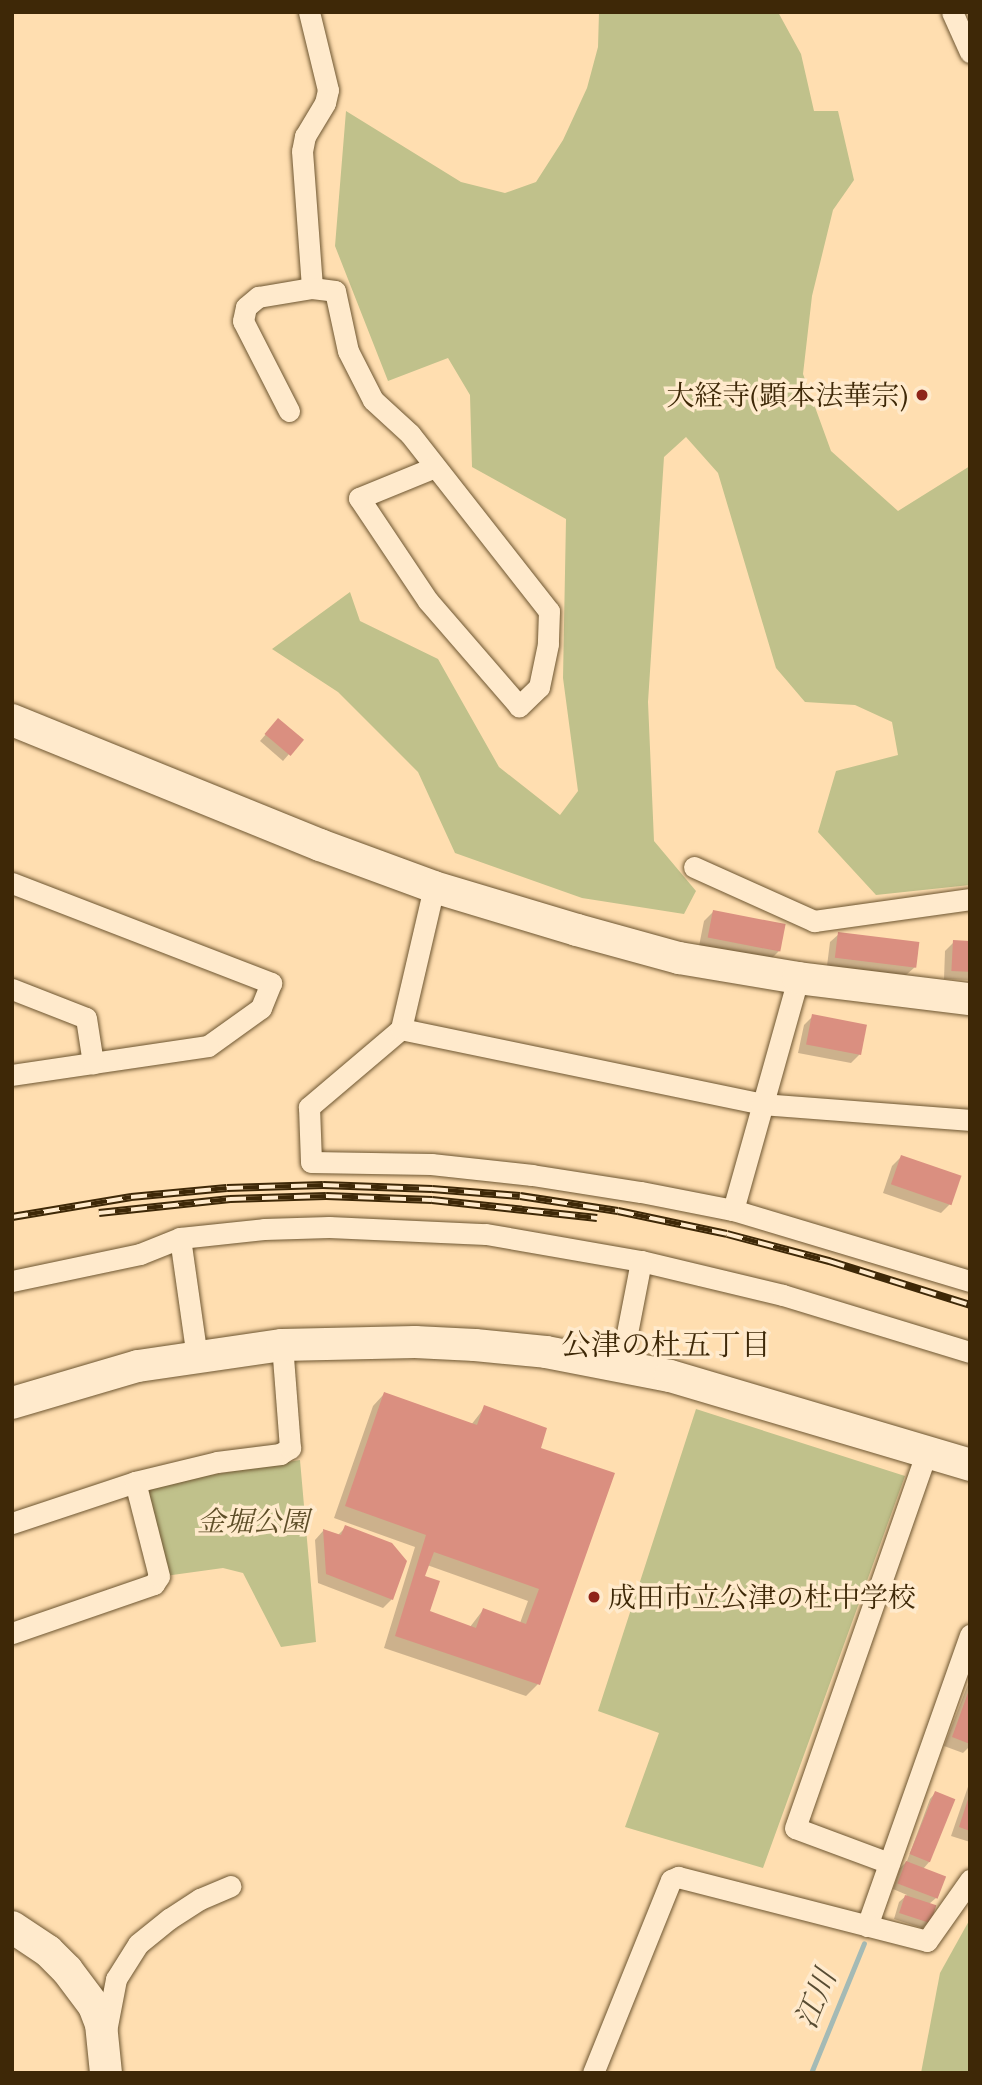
<!DOCTYPE html>
<meta charset="utf-8">
<style>
body{margin:0}
#map{position:relative;width:982px;height:2085px;overflow:hidden;background:#ffdeb0;font-family:"EB Garamond","Noto Serif JP",serif}
div>[style]{position:absolute}
[style*='--x']{left:calc(var(--x)*1px);top:calc(var(--y)*1px);width:calc(var(--w)*1px);rotate:calc(var(--a)*1deg)}
.green>*{inset:0;background:#c0c18b}
.shadow>*{inset:0;background:#0003}
.stream>*{height:5px;margin:-2.5px;padding:0 2.5px;transform-origin:2.5px;border-radius:2.5px;background:#a4bab5}
.building>*{inset:0;background:#da8f80;transform-origin:0 0}
.roads{filter:drop-shadow(0 0 2px #6e5631) drop-shadow(0 0 2px #6e5631)}
.street>*{height:21px;margin:-10.5px;padding:0 10.5px;transform-origin:10.5px;border-radius:10.5px;background:#ffeacc}
.secondary>*{height:32px;margin:-16px;padding:0 16px;transform-origin:16px;border-radius:16px;background:#ffeacc}
.rail>*{height:8px;margin-top:-4px;transform-origin:0;background:repeating-linear-gradient(90deg,#ffeacc 0 16px,#3e2807 0 32px);box-sizing:border-box;border-block:2px solid #3e2807}
.dots>*{width:19px;height:19px;translate:-50% -50%;box-sizing:border-box;border:4px solid #ffeacc;border-radius:50%}
span{translate:-50% -50%;white-space:nowrap;text-align:center;line-height:1.15;-webkit-text-stroke:7px #ffeacc;paint-order:stroke}
.poi-label{font-size:28px;color:#3e2807}
.right{translate:-100% -50%;text-align:right}
.left{translate:0 -50%;text-align:left}
.park-label{font-size:28px;color:#5e4e28;font-style:italic}
.neighbourhood-label{font-size:30px;color:#3e2807}
.water-label{font-size:30px;color:#584c32;font-style:italic}
.frame{position:absolute;inset:0;border:14px solid #3e2807;pointer-events:none}
</style>
<div id="map">
<div class="green">
<i style="clip-path:polygon(599px 12px,778px 12px,801px 54px,814px 111px,838px 111px,854px 180px,833px 210px,812px 296px,803px 374px,831px 451px,898px 511px,970px 466px,970px 885px,876px 895px,818px 832px,836px 771px,898px 755px,892px 722px,855px 705px,805px 702px,776px 668px,718px 473px,686px 437px,664px 457px,648px 702px,654px 841px,696px 891px,684px 914px,582px 898px,455px 853px,418px 772px,338px 692px,272px 649px,350px 592px,360px 621px,438px 659px,499px 767px,560px 815px,578px 791px,563px 678px,566px 519px,472px 467px,470px 395px,448px 358px,388px 381px,335px 246px,346px 111px,461px 182px,505px 193px,536px 182px,563px 140px,587px 88px,598px 47px)"></i>
<i style="clip-path:polygon(696px 1409px,905px 1476px,763px 1868px,625px 1827px,659px 1733px,598px 1711px)"></i>
<i style="clip-path:polygon(300px 1460px,316px 1642px,281px 1647px,243px 1573px,223px 1568px,165px 1576px,145px 1486px)"></i>
<i style="clip-path:polygon(970px 1919px,970px 2073px,921px 2073px,940px 1973px)"></i>
</div>
<div class="shadow">
<i style="clip-path:polygon(273px 726px,301px 740px,283px 761px,260px 741px)"></i>
<i style="clip-path:polygon(713px 912px,779px 951px,771px 959px,699px 946px,704px 921px)"></i>
<i style="clip-path:polygon(839px 934px,915px 967px,906px 975px,827px 966px,830px 942px)"></i>
<i style="clip-path:polygon(954px 942px,970px 943px,970px 980px,944px 979px,945px 951px)"></i>
<i style="clip-path:polygon(813px 1016px,860px 1054px,851px 1063px,798px 1053px,804px 1025px)"></i>
<i style="clip-path:polygon(901px 1157px,950px 1204px,941px 1213px,883px 1193px,892px 1166px)"></i>
<i style="clip-path:polygon(evenodd,384px 1394px,471px 1425px,485px 1407px,539px 1449px,613px 1475px,538px 1684px,526px 1696px,384px 1648px,415px 1547px,334px 1518px,373px 1406px,384px 1394px,427px 1565px,528px 1601px,520px 1623px,483px 1610px,470px 1627px,427px 1612px,423px 1577px,427px 1565px)"></i>
<i style="clip-path:polygon(346px 1527px,392px 1599px,383px 1608px,318px 1583px,315px 1540px,323px 1531px,338px 1535px)"></i>
<i style="clip-path:polygon(970px 1679px,970px 1746px,963px 1753px,944px 1746px)"></i>
<i style="clip-path:polygon(970px 1781px,970px 1842px,951px 1836px)"></i>
<i style="clip-path:polygon(935px 1793px,930px 1861px,923px 1869px,936px 1898px,929px 1904px,928px 1923px,922px 1928px,894px 1919px,899px 1902px,907px 1895px,893px 1889px,900px 1868px,907px 1861px,930px 1799px)"></i>
</div>
<div class="stream">
<i style="--x:811;--y:2073;--w:140;--a:-67.8"></i>
</div>
<div class="building">
<i style="left:278px;top:718px;width:34px;height:21px;rotate:40deg"></i>
<i style="left:713px;top:910px;width:74px;height:28px;rotate:11deg"></i>
<i style="left:838px;top:932px;width:82px;height:26px;rotate:7deg"></i>
<i style="left:953px;top:940px;width:17px;height:31px;rotate:3deg"></i>
<i style="left:812px;top:1014px;width:56px;height:31px;rotate:11deg"></i>
<i style="left:901px;top:1155px;width:64px;height:31px;rotate:19deg"></i>
<i style="clip-path:polygon(evenodd,384px 1392px,477px 1425px,484px 1405px,547px 1428px,541px 1448px,615px 1473px,540px 1685px,395px 1636px,426px 1535px,345px 1506px,384px 1392px,434px 1552px,539px 1589px,526px 1624px,483px 1608px,476px 1628px,430px 1611px,440px 1581px,425px 1576px,434px 1552px)"></i>
<i style="clip-path:polygon(345px 1525px,392px 1543px,407px 1561px,393px 1600px,326px 1574px,323px 1529px,341px 1535px)"></i>
<i style="clip-path:polygon(969px 1690px,970px 1690px,970px 1744px,952px 1737px)"></i>
<i style="left:935px;top:1791px;width:22px;height:68px;rotate:22deg"></i>
<i style="clip-path:polygon(969px 1796px,970px 1796px,970px 1831px,959px 1827px)"></i>
<i style="left:906px;top:1861px;width:43px;height:24px;rotate:21deg"></i>
<i style="left:905px;top:1895px;width:33px;height:19px;rotate:18deg"></i>
</div>
<div class="roads">
<div class="street">
<i style="--x:309;--y:12;--w:80;--a:76.3"></i>
<i style="--x:328;--y:90;--w:13;--a:103"></i>
<i style="--x:325;--y:103;--w:39;--a:121"></i>
<i style="--x:305;--y:136;--w:15;--a:101"></i>
<i style="--x:302;--y:151;--w:137;--a:85.8"></i>
<i style="--x:312;--y:288;--w:23;--a:7"></i>
<i style="--x:335;--y:291;--w:61;--a:77.8"></i>
<i style="--x:348;--y:351;--w:55;--a:63"></i>
<i style="--x:373;--y:400;--w:50;--a:42.6"></i>
<i style="--x:410;--y:434;--w:225;--a:51.9"></i>
<i style="--x:549;--y:611;--w:33;--a:92"></i>
<i style="--x:548;--y:644;--w:44;--a:101.8"></i>
<i style="--x:539;--y:687;--w:28;--a:136"></i>
<i style="--x:519;--y:706;--w:139;--a:-130.9"></i>
<i style="--x:428;--y:601;--w:124;--a:-123.8"></i>
<i style="--x:359;--y:498;--w:82;--a:-22.2"></i>
<i style="--x:952;--y:12;--w:44;--a:65.8"></i>
<i style="--x:289;--y:411;--w:101;--a:-117.1"></i>
<i style="--x:243;--y:321;--w:14;--a:-78"></i>
<i style="--x:246;--y:307;--w:16;--a:-40"></i>
<i style="--x:258;--y:297;--w:55;--a:-9.5"></i>
<i style="--x:694;--y:867;--w:132;--a:24.2"></i>
<i style="--x:814;--y:921;--w:158;--a:-8"></i>
<i style="--x:12;--y:883;--w:278;--a:21.1"></i>
<i style="--x:271;--y:983;--w:27;--a:112"></i>
<i style="--x:261;--y:1008;--w:65;--a:144.4"></i>
<i style="--x:208;--y:1046;--w:198;--a:171.6"></i>
<i style="--x:434;--y:887;--w:146;--a:103.1"></i>
<i style="--x:401;--y:1029;--w:121;--a:139.7"></i>
<i style="--x:309;--y:1107;--w:55;--a:87.9"></i>
<i style="--x:311;--y:1162;--w:120;--a:1"></i>
<i style="--x:431;--y:1164;--w:102;--a:6.2"></i>
<i style="--x:532;--y:1175;--w:110;--a:8.9"></i>
<i style="--x:641;--y:1192;--w:94;--a:11.1"></i>
<i style="--x:733;--y:1210;--w:247;--a:16.7"></i>
<i style="--x:12;--y:989;--w:79;--a:21.4"></i>
<i style="--x:86;--y:1018;--w:46;--a:81.2"></i>
<i style="--x:401;--y:1029;--w:369;--a:11.7"></i>
<i style="--x:762;--y:1104;--w:209;--a:4.4"></i>
<i style="--x:733;--y:1210;--w:241;--a:-74.3"></i>
<i style="--x:180;--y:1238;--w:120;--a:81.9"></i>
<i style="--x:12;--y:1281;--w:131;--a:-11.9"></i>
<i style="--x:140;--y:1254;--w:43;--a:-21.8"></i>
<i style="--x:180;--y:1238;--w:84;--a:-6.1"></i>
<i style="--x:264;--y:1229;--w:65;--a:-1.8"></i>
<i style="--x:329;--y:1227;--w:157;--a:2.6"></i>
<i style="--x:486;--y:1234;--w:157;--a:9.9"></i>
<i style="--x:641;--y:1261;--w:146;--a:13.5"></i>
<i style="--x:783;--y:1295;--w:195;--a:17"></i>
<i style="--x:621;--y:1364;--w:105;--a:-79"></i>
<i style="--x:12;--y:1523;--w:130;--a:-18.4"></i>
<i style="--x:135;--y:1482;--w:84;--a:-13.7"></i>
<i style="--x:217;--y:1462;--w:64;--a:-7.2"></i>
<i style="--x:280;--y:1454;--w:12;--a:-31"></i>
<i style="--x:290;--y:1448;--w:103;--a:-94.4"></i>
<i style="--x:12;--y:1633;--w:150;--a:-19"></i>
<i style="--x:154;--y:1584;--w:9;--a:-58"></i>
<i style="--x:159;--y:1576;--w:97;--a:-104.3"></i>
<i style="--x:889;--y:1863;--w:100;--a:-159.6"></i>
<i style="--x:795;--y:1828;--w:398;--a:-70.7"></i>
<i style="--x:867;--y:1926;--w:309;--a:-70.5"></i>
<i style="--x:106;--y:2031;--w:53;--a:-79.1"></i>
<i style="--x:116;--y:1979;--w:41;--a:-57.8"></i>
<i style="--x:138;--y:1944;--w:40;--a:-39"></i>
<i style="--x:169;--y:1919;--w:37;--a:-33"></i>
<i style="--x:200;--y:1899;--w:33;--a:-23"></i>
<i style="--x:593;--y:2073;--w:208;--a:-68"></i>
<i style="--x:671;--y:1880;--w:8;--a:-23"></i>
<i style="--x:678;--y:1877;--w:257;--a:14.4"></i>
<i style="--x:927;--y:1941;--w:75;--a:-54.8"></i>
</div>
<div class="secondary">
<i style="--x:12;--y:720;--w:332;--a:22.1"></i>
<i style="--x:320;--y:845;--w:121;--a:20.2"></i>
<i style="--x:434;--y:887;--w:149;--a:16.7"></i>
<i style="--x:577;--y:930;--w:106;--a:15.4"></i>
<i style="--x:679;--y:958;--w:121;--a:9.5"></i>
<i style="--x:798;--y:978;--w:173;--a:7"></i>
<i style="--x:12;--y:1403;--w:131;--a:-16.4"></i>
<i style="--x:138;--y:1366;--w:146;--a:-8.3"></i>
<i style="--x:282;--y:1345;--w:133;--a:-1.3"></i>
<i style="--x:415;--y:1342;--w:60;--a:2.9"></i>
<i style="--x:475;--y:1345;--w:71;--a:5.6"></i>
<i style="--x:546;--y:1352;--w:126;--a:11"></i>
<i style="--x:670;--y:1376;--w:313;--a:16.5"></i>
<i style="--x:12;--y:1927;--w:43;--a:33.7"></i>
<i style="--x:48;--y:1951;--w:27;--a:45"></i>
<i style="--x:67;--y:1970;--w:45;--a:53.1"></i>
<i style="--x:94;--y:2006;--w:19;--a:69"></i>
<i style="--x:101;--y:2024;--w:49;--a:84.2"></i>
</div>
</div>
<div class="rail">
<i style="--x:99;--y:1213;--w:132;--a:-6.1"></i>
<i style="--x:230;--y:1199;--w:96;--a:-1.8"></i>
<i style="--x:326;--y:1196;--w:106;--a:2.2"></i>
<i style="--x:432;--y:1200;--w:166;--a:6.2"></i>
<i style="--x:12;--y:1217;--w:121;--a:-9.5"></i>
<i style="--x:131;--y:1197;--w:96;--a:-5.4"></i>
<i style="--x:227;--y:1188;--w:96;--a:-1.8"></i>
<i style="--x:323;--y:1185;--w:109;--a:2.1"></i>
<i style="--x:432;--y:1189;--w:88;--a:4.5"></i>
<i style="--x:520;--y:1196;--w:99;--a:8.7"></i>
<i style="--x:618;--y:1211;--w:111;--a:11.9"></i>
<i style="--x:727;--y:1234;--w:106;--a:14.8"></i>
<i style="--x:829;--y:1261;--w:148;--a:17.3"></i>
</div>
<div class="dots">
<i style="left:922px;top:395px;background:#8f2418"></i>
<i style="left:594px;top:1597px;background:#8f2418"></i>
</div>
<div class="poi-label">
<span class="right" style="left:908px;top:395px">大経寺(顕本法華宗)</span>
<span class="left" style="left:608px;top:1597px">成田市立公津の杜中学校</span>
</div>
<div class="park-label">
<span style="left:253px;top:1521px">金堀公園</span>
</div>
<div class="neighbourhood-label">
<span style="left:666px;top:1345px">公津の杜五丁目</span>
</div>
<div class="water-label">
<span style="left:816px;top:1999px;rotate:-68deg">江川</span>
</div>
<div class="frame"></div>
</div>
